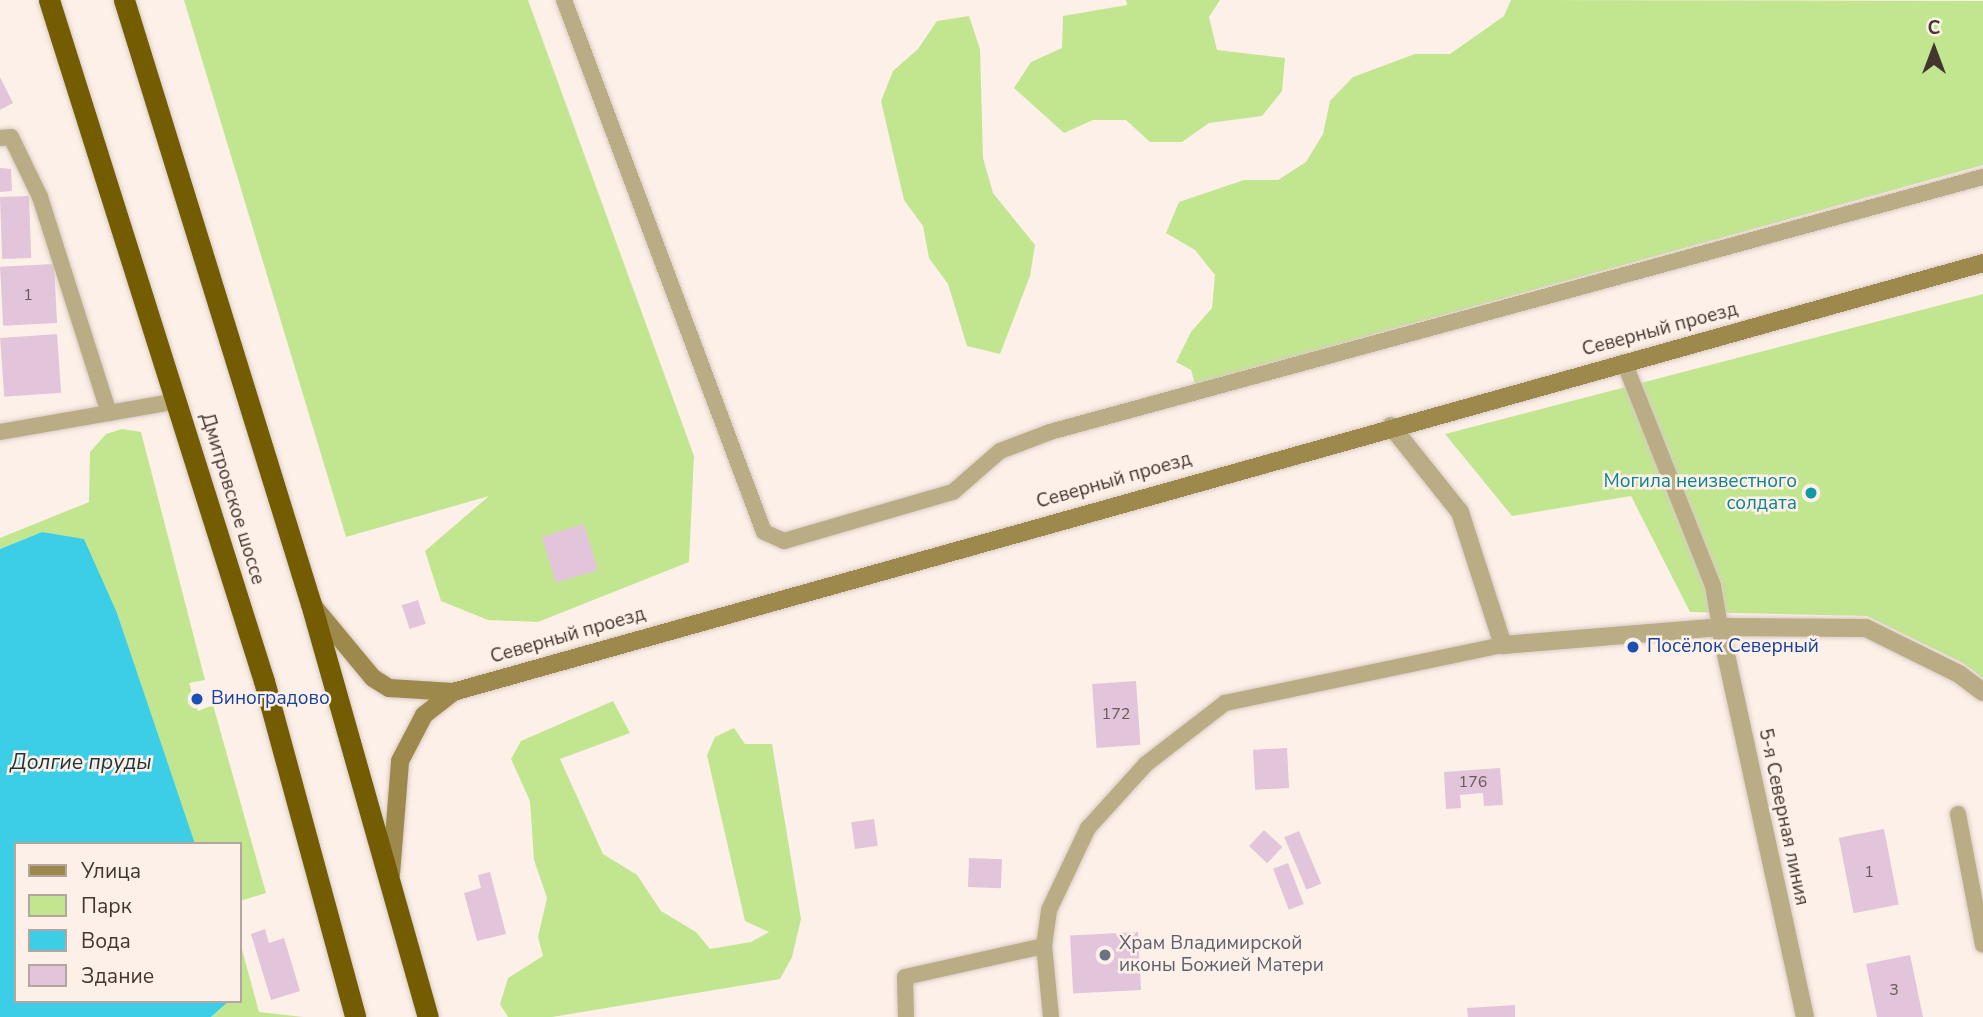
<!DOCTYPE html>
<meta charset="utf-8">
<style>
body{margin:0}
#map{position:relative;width:1983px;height:1017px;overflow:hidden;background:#fdf0e8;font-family:"Nunito Sans",sans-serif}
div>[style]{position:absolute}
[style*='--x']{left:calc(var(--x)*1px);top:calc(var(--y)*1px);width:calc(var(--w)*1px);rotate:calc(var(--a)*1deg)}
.green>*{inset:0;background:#c2e690}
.water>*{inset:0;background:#3ccee6}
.building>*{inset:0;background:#e2c5da;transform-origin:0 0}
.roads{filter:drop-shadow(0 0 2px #d8cbc3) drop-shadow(0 0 2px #d8cbc3)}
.lane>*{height:16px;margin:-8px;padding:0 8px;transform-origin:8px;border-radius:8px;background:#baac85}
.street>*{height:18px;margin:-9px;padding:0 9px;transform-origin:9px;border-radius:9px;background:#baac85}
.secondary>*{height:18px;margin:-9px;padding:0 9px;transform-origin:9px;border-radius:9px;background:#9e894d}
.highway>*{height:21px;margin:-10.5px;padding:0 10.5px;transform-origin:10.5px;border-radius:10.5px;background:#735c01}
.dots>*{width:19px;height:19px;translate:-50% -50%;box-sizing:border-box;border:4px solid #fdf0e8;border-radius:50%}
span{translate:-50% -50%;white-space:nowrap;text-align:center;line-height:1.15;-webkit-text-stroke:5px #fdf0e8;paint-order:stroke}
.number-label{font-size:16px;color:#6a5a59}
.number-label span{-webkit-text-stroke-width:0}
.street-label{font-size:19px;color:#42362e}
.culture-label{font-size:19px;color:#0d838f}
.right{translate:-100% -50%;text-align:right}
.transit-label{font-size:19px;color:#164399}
.left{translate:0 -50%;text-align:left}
.worship-label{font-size:19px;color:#5b616d}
.water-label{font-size:21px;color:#1d3539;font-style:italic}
.legend{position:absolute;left:14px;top:842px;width:228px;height:161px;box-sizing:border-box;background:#fdf0e8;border:2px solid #b2a69e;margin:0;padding:9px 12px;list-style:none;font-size:21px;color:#42362e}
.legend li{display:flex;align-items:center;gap:14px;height:35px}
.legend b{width:35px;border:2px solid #b2a69e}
.north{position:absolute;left:1899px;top:14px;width:70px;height:70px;-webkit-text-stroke:5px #fdf0e8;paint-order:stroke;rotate:0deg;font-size:19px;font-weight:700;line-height:28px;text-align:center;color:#42362e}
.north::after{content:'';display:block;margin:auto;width:24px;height:32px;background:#42362e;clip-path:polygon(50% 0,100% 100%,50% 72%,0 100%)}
</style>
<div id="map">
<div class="green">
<i style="clip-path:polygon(184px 0,528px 0,694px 456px,689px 562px,538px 622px,488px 620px,441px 601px,425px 551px,489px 496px,346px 537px)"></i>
<i style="clip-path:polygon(1126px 0,1220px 0,1209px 17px,1217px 50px,1285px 58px,1282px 91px,1262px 116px,1209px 123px,1182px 142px,1150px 142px,1126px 120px,1093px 120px,1064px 133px,1014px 88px,1031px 62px,1062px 48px,1063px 16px,1127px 5px)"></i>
<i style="clip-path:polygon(1511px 0,1983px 1px,1983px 165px,1195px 384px,1191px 370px,1176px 362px,1191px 332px,1212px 308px,1215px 275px,1195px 250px,1166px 233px,1179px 202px,1244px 180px,1278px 180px,1306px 162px,1323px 134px,1330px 101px,1353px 77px,1415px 54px,1450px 54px,1504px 16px)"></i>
<i style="clip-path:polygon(969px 16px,980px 49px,983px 158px,993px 193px,1035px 245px,1030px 276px,1000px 354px,967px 346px,948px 284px,929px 258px,923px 226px,904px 200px,881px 101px,893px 71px,918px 49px,937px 21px)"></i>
<i style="clip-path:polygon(1983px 294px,1983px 678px,1963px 663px,1867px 616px,1690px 612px,1631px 496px,1512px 516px,1445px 434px)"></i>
<i style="clip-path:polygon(122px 429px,141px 432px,205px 680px,189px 683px,198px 711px,213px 705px,266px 893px,240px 901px,240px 844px,194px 844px,117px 613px,42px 532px,0 549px,0 538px,89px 502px,90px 452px,106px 434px)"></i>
<i style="clip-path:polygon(613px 701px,630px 733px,560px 759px,603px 854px,637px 875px,661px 911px,696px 932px,710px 949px,751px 942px,769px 932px,745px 921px,707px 755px,715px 737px,734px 728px,745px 744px,772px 744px,801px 919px,792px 957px,780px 979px,552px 1017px,508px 1017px,500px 1004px,508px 978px,543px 956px,538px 937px,547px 898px,534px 860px,530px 801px,511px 759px,521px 741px)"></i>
<i style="clip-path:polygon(240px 942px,259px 1012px,303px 1017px,211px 1017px,229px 1001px,240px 1001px)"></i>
</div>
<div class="water">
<i style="clip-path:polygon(42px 532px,84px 539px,117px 613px,195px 844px,16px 844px,16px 1001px,229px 1001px,211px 1017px,0 1017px,0 549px)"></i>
</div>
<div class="building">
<i style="clip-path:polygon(0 77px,13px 103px,0 110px)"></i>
<i style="clip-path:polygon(0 168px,11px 169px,12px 191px,0 192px)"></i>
<i style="left:29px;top:196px;width:62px;height:29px;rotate:88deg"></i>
<i style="left:54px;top:264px;width:59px;height:54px;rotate:87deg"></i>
<i style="left:57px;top:334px;width:59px;height:57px;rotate:86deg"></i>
<i style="left:584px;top:524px;width:48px;height:44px;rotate:73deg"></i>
<i style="left:418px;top:600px;width:25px;height:17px;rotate:72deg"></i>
<i style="left:1136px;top:681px;width:64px;height:44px;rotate:86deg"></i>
<i style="left:1287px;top:748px;width:40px;height:34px;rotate:87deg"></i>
<i style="clip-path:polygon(1500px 768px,1503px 805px,1484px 806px,1483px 793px,1460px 795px,1461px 808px,1446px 809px,1444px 772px)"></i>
<i style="left:874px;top:819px;width:27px;height:23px;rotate:82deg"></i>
<i style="left:1884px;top:829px;width:77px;height:46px;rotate:79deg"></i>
<i style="left:1264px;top:830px;width:25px;height:22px;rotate:43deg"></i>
<i style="left:1299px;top:831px;width:57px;height:16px;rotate:67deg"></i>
<i style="left:969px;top:858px;width:33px;height:29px;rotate:2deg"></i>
<i style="left:1288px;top:863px;width:44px;height:16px;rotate:69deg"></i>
<i style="clip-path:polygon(490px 872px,506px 934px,477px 941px,464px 893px,481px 888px,478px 875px)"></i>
<i style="clip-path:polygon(265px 929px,269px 943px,284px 938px,300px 991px,271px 1000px,251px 934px)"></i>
<i style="left:1138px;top:932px;width:58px;height:68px;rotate:87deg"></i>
<i style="clip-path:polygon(1910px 955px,1923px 1017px,1877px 1017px,1866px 964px)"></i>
<i style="clip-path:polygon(1515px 1005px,1515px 1017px,1468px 1017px,1467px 1008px)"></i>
</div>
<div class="roads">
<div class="lane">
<i style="--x:564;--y:0;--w:568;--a:69.4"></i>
<i style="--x:764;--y:532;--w:22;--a:24"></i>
<i style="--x:784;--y:541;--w:176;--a:-16.2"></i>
<i style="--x:953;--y:492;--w:62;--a:-41.1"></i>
<i style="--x:1000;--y:451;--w:53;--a:-20.8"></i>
<i style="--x:1050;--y:432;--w:967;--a:-15.29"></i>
<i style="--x:0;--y:138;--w:11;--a:-5"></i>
<i style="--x:11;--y:137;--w:67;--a:64.2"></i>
<i style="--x:40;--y:197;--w:227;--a:72.3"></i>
<i style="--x:1624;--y:362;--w:241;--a:68.3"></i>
<i style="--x:1713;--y:586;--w:42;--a:80.3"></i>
<i style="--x:0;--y:432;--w:181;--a:-9.9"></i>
<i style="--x:1958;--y:814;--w:133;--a:79.2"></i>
<i style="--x:906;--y:1017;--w:40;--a:-91.4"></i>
<i style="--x:905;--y:977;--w:142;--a:-12.6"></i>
<i style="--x:1051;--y:1017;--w:71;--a:-95.6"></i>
<i style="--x:1044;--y:946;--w:36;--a:-82"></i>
<i style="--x:1049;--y:910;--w:91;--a:-64.6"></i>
<i style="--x:1088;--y:828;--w:86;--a:-47.8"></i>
<i style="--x:1146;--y:764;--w:100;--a:-37.7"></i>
<i style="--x:1225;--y:703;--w:284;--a:-11.8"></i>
</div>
<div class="street">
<i style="--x:1391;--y:426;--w:110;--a:51.3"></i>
<i style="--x:1460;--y:512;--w:140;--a:72.1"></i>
<i style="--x:1503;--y:645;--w:218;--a:-4.7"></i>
<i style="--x:1720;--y:627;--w:146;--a:0.4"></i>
<i style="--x:1866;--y:628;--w:104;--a:26.3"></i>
<i style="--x:1959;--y:674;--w:30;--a:37"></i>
<i style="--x:1720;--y:627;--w:399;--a:77.7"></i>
</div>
<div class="secondary">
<i style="--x:314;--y:607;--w:92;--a:50.3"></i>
<i style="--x:373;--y:678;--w:19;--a:32"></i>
<i style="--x:389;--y:688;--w:64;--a:3.6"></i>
<i style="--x:391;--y:874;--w:113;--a:-85.4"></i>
<i style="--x:400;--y:761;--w:52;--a:-62.4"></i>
<i style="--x:424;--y:715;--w:37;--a:-38"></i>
<i style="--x:453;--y:692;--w:1589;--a:-15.66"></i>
</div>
<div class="highway">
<i style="--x:49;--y:0;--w:714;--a:72.48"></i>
<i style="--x:264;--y:681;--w:348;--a:74.8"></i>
<i style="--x:124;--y:0;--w:632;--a:72.8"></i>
<i style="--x:311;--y:604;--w:429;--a:74.2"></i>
</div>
</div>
<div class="dots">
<i style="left:1811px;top:493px;background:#0f9aa8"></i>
<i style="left:1633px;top:647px;background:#1a4fb4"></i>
<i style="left:197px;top:699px;background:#1a4fb4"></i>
<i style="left:1105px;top:955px;background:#6b7280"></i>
</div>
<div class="number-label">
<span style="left:28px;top:295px">1</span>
<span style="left:1116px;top:714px">172</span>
<span style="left:1473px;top:782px">176</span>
<span style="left:1869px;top:872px">1</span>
<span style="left:1894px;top:990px">3</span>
</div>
<div class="street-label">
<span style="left:1660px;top:330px;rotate:-15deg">Северный проезд</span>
<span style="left:1114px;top:481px;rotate:-16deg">Северный проезд</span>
<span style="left:232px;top:499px;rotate:73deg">Дмитровское шоссе</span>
<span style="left:568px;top:636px;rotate:-16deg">Северный проезд</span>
<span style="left:1783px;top:817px;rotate:78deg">5-я Северная линия</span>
</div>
<div class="culture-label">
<span class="right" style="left:1797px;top:493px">Могила неизвестного<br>солдата</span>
</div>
<div class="transit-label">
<span class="left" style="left:1647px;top:647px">Посёлок Северный</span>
<span class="left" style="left:211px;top:699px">Виноградово</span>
</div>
<div class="worship-label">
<span class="left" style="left:1119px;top:955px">Храм Владимирской<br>иконы Божией Матери</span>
</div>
<div class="water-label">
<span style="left:81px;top:762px">Долгие пруды</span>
</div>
<ul class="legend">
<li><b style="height:9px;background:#9e894d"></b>Улица</li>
<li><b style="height:19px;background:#c2e690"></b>Парк</li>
<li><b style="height:19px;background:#3ccee6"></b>Вода</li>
<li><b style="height:19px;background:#e2c5da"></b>Здание</li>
</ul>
<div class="north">С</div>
</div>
